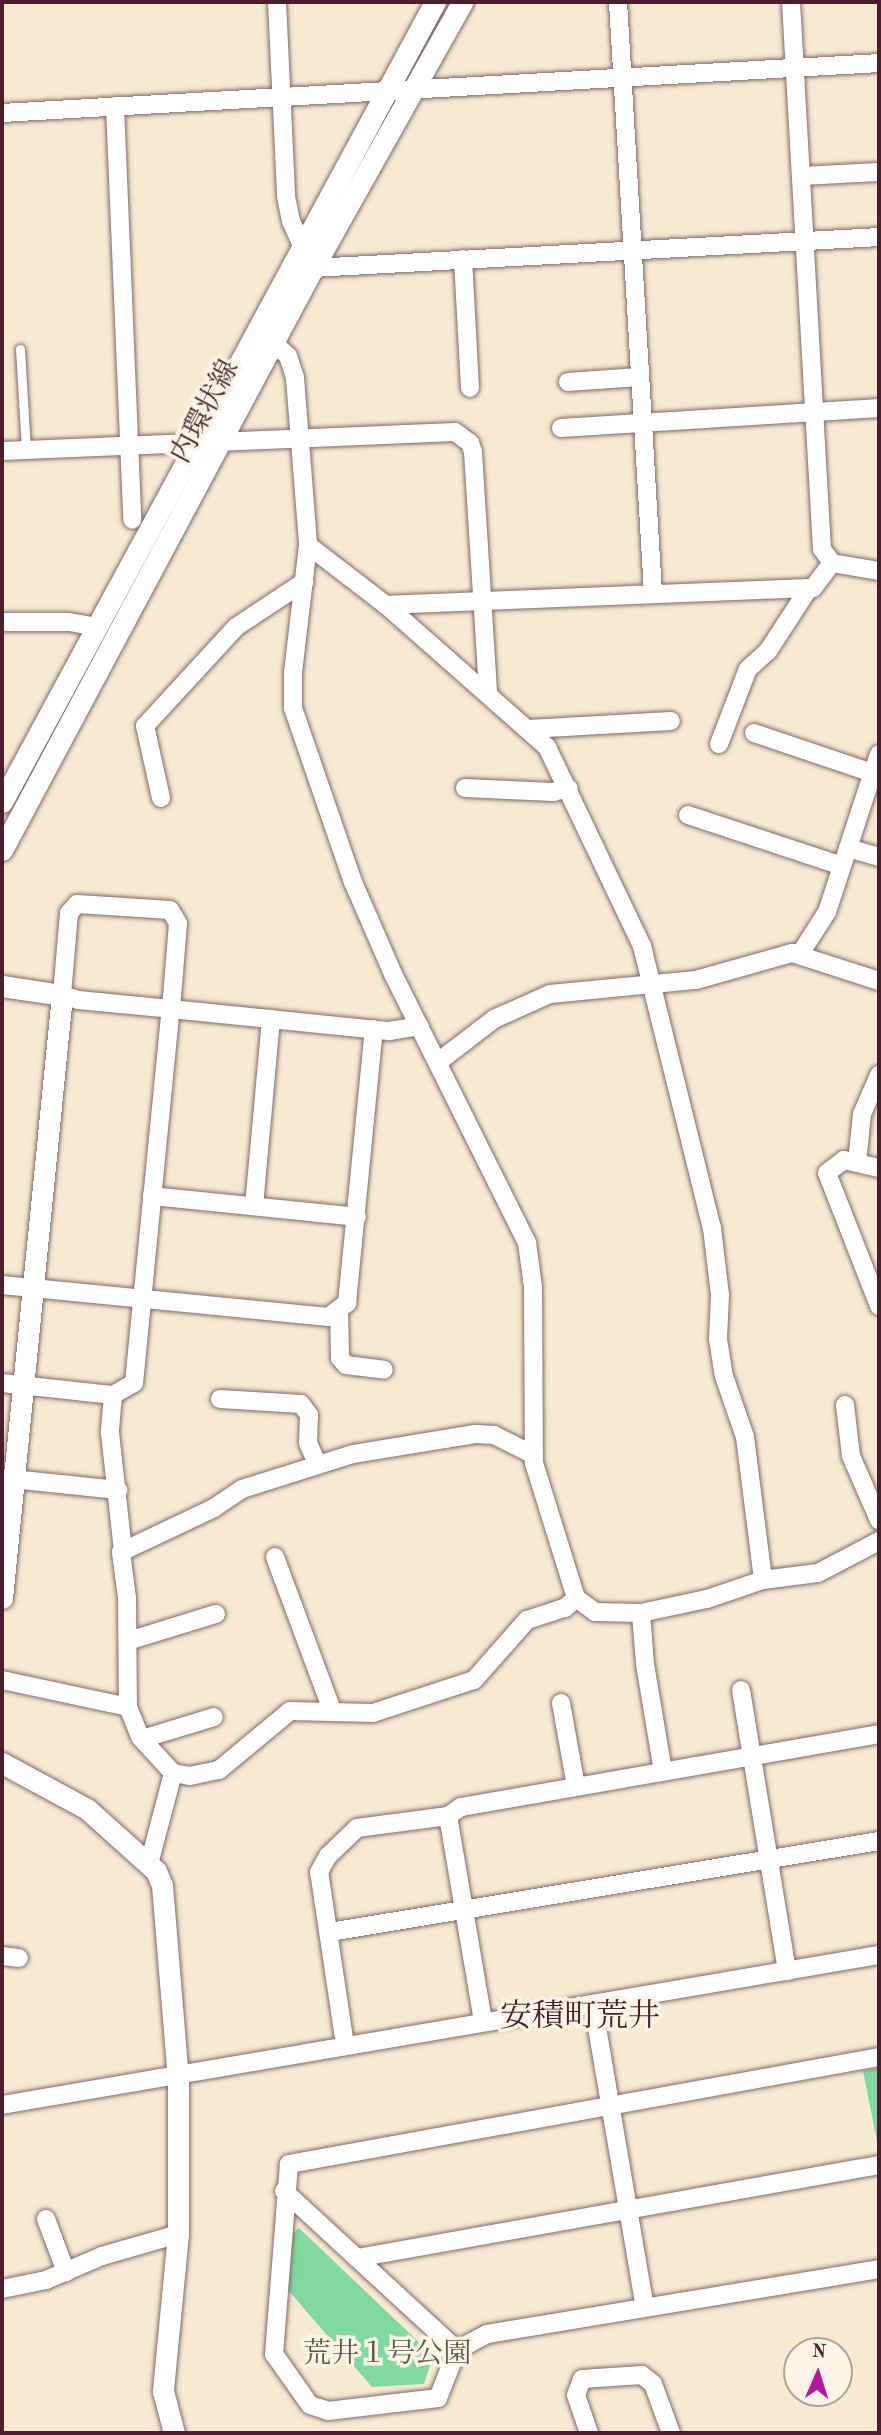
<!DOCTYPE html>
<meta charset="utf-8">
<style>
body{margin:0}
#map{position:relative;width:881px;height:2435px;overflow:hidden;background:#f6ead2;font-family:"Old Standard TT","Noto Serif JP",serif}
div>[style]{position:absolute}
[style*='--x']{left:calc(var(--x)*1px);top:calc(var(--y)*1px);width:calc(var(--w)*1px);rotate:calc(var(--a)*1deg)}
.green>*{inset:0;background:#80d99f}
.roads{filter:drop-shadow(0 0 2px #866665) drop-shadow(0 0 2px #866665)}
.service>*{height:9px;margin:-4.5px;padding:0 4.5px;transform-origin:4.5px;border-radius:4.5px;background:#fff}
.minor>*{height:18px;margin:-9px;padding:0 9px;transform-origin:9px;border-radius:9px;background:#fff}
.tertiary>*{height:21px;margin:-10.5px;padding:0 10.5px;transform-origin:10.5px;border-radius:10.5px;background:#fff}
span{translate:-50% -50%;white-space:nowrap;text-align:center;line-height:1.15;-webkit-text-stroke:7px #fcf5e5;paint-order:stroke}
.street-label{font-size:28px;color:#4a1f2b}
.park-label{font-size:28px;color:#5a574e}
.quarter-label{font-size:32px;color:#4a1f2b}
.frame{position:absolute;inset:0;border:4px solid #4a1f2b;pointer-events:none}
.north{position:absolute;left:783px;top:2337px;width:70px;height:70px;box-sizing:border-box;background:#fcf5e5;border:2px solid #b59f9b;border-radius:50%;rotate:3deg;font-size:19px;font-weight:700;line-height:28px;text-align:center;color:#4a1f2b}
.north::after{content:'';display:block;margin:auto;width:24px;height:32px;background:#b5179e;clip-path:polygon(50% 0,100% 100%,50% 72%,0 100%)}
</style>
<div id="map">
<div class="green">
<i style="clip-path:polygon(879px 2068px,879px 2151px,863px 2071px)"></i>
<i style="clip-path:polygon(299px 2228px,425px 2348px,430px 2365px,424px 2384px,372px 2387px,288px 2290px,293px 2233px)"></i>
</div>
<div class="roads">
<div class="service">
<i style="--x:20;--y:349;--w:101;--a:86.6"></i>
</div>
<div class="minor">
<i style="--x:277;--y:2;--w:194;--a:87.3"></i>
<i style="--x:286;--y:196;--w:25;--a:79"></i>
<i style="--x:291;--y:221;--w:27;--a:66"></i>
<i style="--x:618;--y:2;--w:591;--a:86.61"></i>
<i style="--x:791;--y:2;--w:548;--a:86.76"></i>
<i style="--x:822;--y:549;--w:17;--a:54"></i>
<i style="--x:115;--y:106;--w:414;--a:87.6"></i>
<i style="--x:2;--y:113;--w:878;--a:-3.26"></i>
<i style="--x:801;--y:176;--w:78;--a:-2.9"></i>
<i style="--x:463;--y:259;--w:129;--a:86.9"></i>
<i style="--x:313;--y:268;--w:567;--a:-3.13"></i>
<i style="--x:274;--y:343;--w:19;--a:43"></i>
<i style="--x:288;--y:356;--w:23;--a:72"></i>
<i style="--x:295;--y:378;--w:168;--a:85.5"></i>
<i style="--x:308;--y:545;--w:129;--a:96.7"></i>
<i style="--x:293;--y:673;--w:35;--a:90"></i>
<i style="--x:293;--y:708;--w:184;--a:71"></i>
<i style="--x:353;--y:882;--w:100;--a:66.5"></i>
<i style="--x:393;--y:974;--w:301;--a:63.5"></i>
<i style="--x:527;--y:1243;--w:44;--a:82.2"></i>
<i style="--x:533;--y:1287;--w:176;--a:89.7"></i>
<i style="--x:534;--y:1463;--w:141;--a:72.7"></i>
<i style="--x:576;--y:1598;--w:24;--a:36"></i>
<i style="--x:595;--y:1612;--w:46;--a:1.2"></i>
<i style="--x:641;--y:1613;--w:67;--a:-12"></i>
<i style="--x:707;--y:1599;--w:59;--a:-18.7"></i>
<i style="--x:763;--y:1580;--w:55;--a:-7.3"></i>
<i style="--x:818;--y:1573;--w:69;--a:-27.7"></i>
<i style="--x:568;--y:382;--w:71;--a:-4"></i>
<i style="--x:561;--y:428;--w:319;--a:-3.6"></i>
<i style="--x:2;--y:451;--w:453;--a:-2.4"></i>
<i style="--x:455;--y:432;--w:19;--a:36"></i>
<i style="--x:470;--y:443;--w:9;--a:72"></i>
<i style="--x:473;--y:452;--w:240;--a:86.4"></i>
<i style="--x:308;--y:545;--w:98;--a:37.6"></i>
<i style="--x:386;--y:605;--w:215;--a:41.4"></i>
<i style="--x:547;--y:747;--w:221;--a:64.5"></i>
<i style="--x:642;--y:946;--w:291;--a:76.1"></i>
<i style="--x:712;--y:1228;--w:67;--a:83.2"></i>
<i style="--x:720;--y:1295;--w:44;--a:92.6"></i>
<i style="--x:718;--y:1339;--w:37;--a:81"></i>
<i style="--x:724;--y:1376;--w:65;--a:71"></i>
<i style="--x:745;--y:1437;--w:144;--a:82.8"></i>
<i style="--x:386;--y:605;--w:427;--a:-2.3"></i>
<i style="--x:813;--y:588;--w:31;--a:-53"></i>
<i style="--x:832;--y:563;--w:48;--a:9.7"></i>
<i style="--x:2;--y:622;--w:67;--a:0"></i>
<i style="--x:69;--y:622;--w:28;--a:10"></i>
<i style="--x:529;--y:729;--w:142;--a:-3.2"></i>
<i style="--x:754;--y:733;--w:125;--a:18.7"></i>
<i style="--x:719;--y:744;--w:80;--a:-68.9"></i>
<i style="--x:748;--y:669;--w:27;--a:-42"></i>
<i style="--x:768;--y:651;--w:75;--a:-56.9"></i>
<i style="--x:465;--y:788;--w:88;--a:2.6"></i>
<i style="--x:553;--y:792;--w:16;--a:-14"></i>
<i style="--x:161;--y:798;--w:74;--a:-102.5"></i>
<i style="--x:145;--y:726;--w:134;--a:-47.4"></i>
<i style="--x:236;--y:627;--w:82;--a:-33.5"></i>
<i style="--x:688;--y:815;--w:162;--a:18.3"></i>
<i style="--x:848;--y:848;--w:32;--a:16"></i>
<i style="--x:800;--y:954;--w:50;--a:-57.3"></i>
<i style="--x:827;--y:912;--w:166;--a:-71.8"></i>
<i style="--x:438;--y:1062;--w:71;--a:-37.5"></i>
<i style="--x:494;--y:1019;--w:61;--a:-24.1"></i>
<i style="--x:550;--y:994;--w:147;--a:-5.5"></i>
<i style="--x:696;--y:980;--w:100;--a:-15.7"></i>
<i style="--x:792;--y:953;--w:91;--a:17.8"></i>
<i style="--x:857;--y:1163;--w:49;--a:-84.2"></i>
<i style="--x:862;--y:1114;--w:43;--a:-66.4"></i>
<i style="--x:879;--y:1168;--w:36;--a:-167"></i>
<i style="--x:844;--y:1160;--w:21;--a:143"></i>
<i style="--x:827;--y:1173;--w:143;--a:68.6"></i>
<i style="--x:152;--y:1196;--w:206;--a:5.8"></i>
<i style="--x:254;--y:1206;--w:188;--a:-84.8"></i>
<i style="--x:2;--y:1285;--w:328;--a:5.6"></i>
<i style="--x:328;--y:1317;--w:24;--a:-36"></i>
<i style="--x:347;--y:1303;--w:275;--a:-84.4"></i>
<i style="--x:339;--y:1309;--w:49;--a:88.8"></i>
<i style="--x:340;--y:1358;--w:9;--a:49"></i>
<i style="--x:346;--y:1365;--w:38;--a:7"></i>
<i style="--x:2;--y:1383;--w:112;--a:6.2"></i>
<i style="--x:113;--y:1395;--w:24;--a:-30"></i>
<i style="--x:134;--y:1383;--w:376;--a:-84.4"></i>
<i style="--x:171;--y:1009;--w:86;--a:-85.3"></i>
<i style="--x:178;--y:923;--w:15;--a:-122"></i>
<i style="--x:170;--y:910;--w:93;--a:-176.3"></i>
<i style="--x:77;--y:904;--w:12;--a:132"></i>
<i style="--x:69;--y:913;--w:82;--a:94.9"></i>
<i style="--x:62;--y:995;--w:17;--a:17"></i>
<i style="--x:78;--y:1000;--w:93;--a:5.5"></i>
<i style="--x:171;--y:1009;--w:219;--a:5.8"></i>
<i style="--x:389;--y:1031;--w:31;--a:-9"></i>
<i style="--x:113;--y:1395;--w:38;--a:95"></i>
<i style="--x:110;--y:1433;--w:118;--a:83.7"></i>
<i style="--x:220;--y:1399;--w:81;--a:3.5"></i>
<i style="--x:301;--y:1404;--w:14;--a:54"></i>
<i style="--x:309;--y:1415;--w:28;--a:92"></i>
<i style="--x:308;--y:1443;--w:24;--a:66"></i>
<i style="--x:845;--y:1405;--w:51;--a:83.3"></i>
<i style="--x:851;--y:1456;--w:70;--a:66.4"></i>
<i style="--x:532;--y:1454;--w:42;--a:-153.4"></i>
<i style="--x:494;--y:1435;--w:19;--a:-177"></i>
<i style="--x:475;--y:1434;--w:124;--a:170.7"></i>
<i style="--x:353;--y:1454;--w:116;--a:162.5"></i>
<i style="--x:242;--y:1489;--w:34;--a:146"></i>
<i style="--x:214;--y:1508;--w:103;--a:154.7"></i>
<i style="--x:121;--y:1552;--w:46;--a:82.6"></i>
<i style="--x:127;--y:1598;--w:109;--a:89.5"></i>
<i style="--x:128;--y:1707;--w:32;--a:68"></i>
<i style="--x:140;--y:1737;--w:49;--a:47.5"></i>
<i style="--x:173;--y:1773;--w:17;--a:10"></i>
<i style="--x:190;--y:1776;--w:30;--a:-12"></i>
<i style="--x:219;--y:1770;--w:92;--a:-39.7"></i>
<i style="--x:290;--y:1711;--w:83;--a:1.4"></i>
<i style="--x:373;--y:1713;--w:106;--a:-18.1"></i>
<i style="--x:474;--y:1680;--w:80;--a:-48.5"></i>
<i style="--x:527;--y:1620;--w:40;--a:-18"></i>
<i style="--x:565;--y:1608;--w:15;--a:-42"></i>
<i style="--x:2;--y:1478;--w:117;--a:5.9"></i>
<i style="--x:275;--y:1557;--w:163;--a:69.6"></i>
<i style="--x:641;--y:1613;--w:51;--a:85.5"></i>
<i style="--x:645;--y:1664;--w:109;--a:80.5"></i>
<i style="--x:128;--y:1641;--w:92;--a:-17.1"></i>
<i style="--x:2;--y:1680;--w:129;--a:12.1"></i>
<i style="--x:741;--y:1690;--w:285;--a:80.7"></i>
<i style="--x:561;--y:1703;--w:84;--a:79.8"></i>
<i style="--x:142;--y:1739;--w:75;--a:-17"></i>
<i style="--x:448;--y:1816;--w:208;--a:80.3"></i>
<i style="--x:149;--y:1864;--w:94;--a:-75.2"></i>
<i style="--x:330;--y:1932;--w:556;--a:-9.41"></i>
<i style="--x:2;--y:1956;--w:17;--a:7"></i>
<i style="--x:593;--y:2004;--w:307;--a:80.3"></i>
<i style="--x:345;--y:2045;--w:175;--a:-98.5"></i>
<i style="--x:319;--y:1872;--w:18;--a:-61"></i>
<i style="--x:328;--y:1856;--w:40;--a:-44"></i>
<i style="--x:357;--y:1828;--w:92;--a:-7.5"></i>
<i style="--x:448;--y:1816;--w:16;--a:-35"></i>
<i style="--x:461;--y:1807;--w:424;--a:-9.9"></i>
<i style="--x:879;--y:2057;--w:600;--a:169.72"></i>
<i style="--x:289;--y:2164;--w:191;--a:94.5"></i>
<i style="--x:274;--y:2354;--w:62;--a:54.8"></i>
<i style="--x:310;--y:2405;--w:19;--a:18"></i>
<i style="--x:328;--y:2411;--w:111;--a:-6.7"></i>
<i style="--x:438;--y:2398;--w:52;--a:-68.4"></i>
<i style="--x:457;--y:2350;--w:34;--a:-28"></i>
<i style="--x:487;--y:2334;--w:397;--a:-9.4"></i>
<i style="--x:2;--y:2105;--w:890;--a:-9.71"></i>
<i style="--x:284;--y:2191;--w:235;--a:42.6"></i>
<i style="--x:46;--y:2219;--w:57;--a:69.3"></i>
<i style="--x:357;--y:2258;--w:530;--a:-10.1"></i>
<i style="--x:2;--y:2289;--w:45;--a:-11.6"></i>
<i style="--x:46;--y:2280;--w:61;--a:-23.2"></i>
<i style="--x:102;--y:2256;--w:79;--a:-16.1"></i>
<i style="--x:589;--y:2433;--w:40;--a:-108.9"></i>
<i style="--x:576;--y:2395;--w:17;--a:-69"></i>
<i style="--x:582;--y:2379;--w:60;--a:-3.8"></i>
<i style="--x:642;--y:2375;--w:14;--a:39"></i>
<i style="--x:653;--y:2384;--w:52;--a:69.8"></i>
</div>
<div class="tertiary">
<i style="--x:2;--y:802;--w:910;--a:-61.58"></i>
<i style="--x:2;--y:850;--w:660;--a:-61.88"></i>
<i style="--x:313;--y:268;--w:305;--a:-60.7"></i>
<i style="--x:2;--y:986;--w:61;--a:8.5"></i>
<i style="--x:62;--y:995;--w:606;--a:95.68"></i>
<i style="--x:2;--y:1763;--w:97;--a:28.4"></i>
<i style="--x:87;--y:1809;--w:93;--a:41.9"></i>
<i style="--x:156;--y:1871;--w:15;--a:67"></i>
<i style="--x:162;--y:1885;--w:194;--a:85.3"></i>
<i style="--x:178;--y:2078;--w:156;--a:90"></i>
<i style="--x:178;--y:2234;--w:158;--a:95.5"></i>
<i style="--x:163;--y:2391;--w:43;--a:75.3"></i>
</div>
</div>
<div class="street-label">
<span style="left:206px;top:412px;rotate:-62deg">内環状線</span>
</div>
<div class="park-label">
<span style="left:387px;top:2355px">荒井１号公園</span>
</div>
<div class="quarter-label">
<span style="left:580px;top:2018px">安積町荒井</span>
</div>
<div class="frame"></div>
<div class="north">N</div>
</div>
